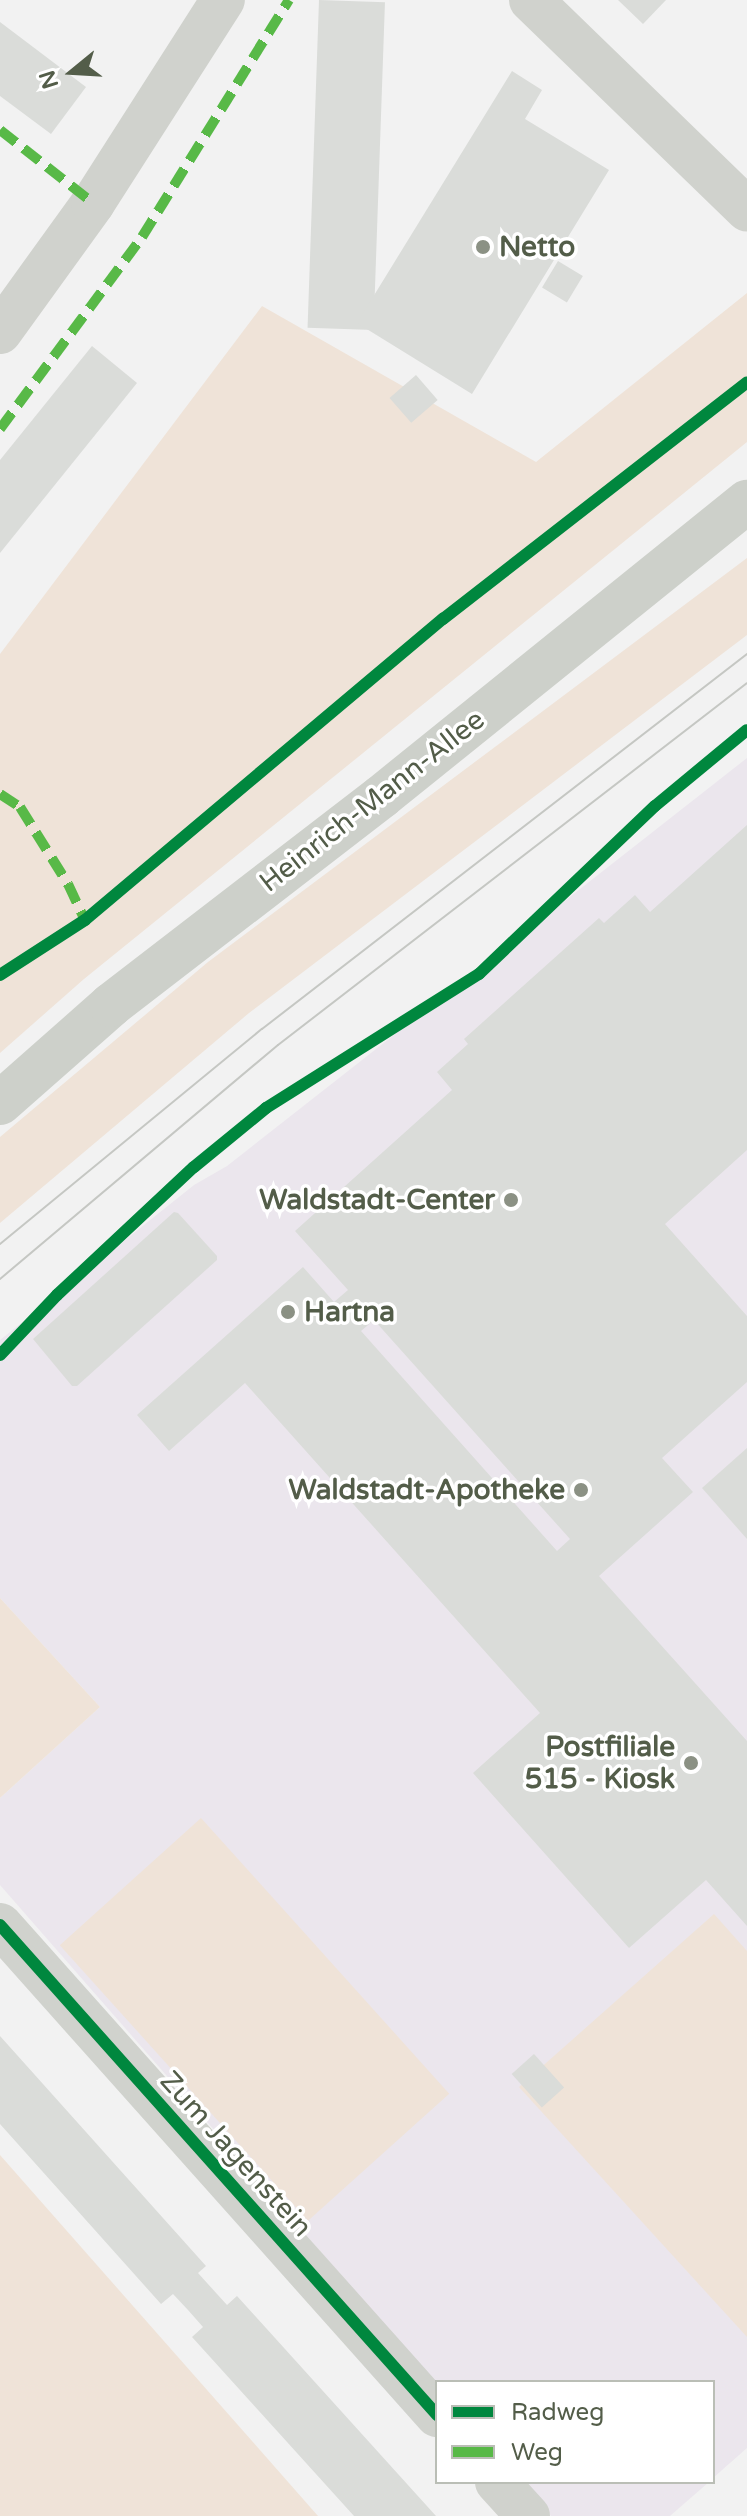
<!DOCTYPE html>
<style>
body{margin:0}
#map{position:relative;width:747px;height:2516px;overflow:hidden;background:#f2f2f2;font-family:"Varela Round",sans-serif}
div>[style]{position:absolute}
[style*='--x']{left:calc(var(--x)*1px);top:calc(var(--y)*1px);width:calc(var(--w)*1px);rotate:calc(var(--a)*1deg)}
.commercial>*{inset:0;background:#ebe6ed}
.green>*{inset:0;background:#efe3d8;transform-origin:0 0}
.building>*{inset:0;background:#dadcd9;transform-origin:0 0}
.minor>*{height:44px;margin:-22px;padding:0 22px;transform-origin:22px;border-radius:22px;background:#d0d2cd}
.major>*{height:44px;margin:-22px;padding:0 22px;transform-origin:22px;border-radius:22px;background:#cdd0ca}
.tram>*{height:2px;margin:-1px;padding:0 1px;transform-origin:1px;border-radius:1px;background:#c5c7c3}
.quiet>*{height:10px;margin-top:-5px;transform-origin:0;background:repeating-linear-gradient(90deg,#58b947 0 20px,transparent 0 30px)}
.cycleway>*{height:12px;margin:-6px;padding:0 6px;transform-origin:6px;border-radius:6px;background:#00873e}
.dots>*{width:22px;height:22px;translate:-50% -50%;box-sizing:border-box;border:4px solid #fff;border-radius:50%}
span{translate:-50% -50%;white-space:nowrap;text-align:center;line-height:1.15;-webkit-text-stroke:7px #fff;paint-order:stroke}
.poi-label{font-size:28px;color:#535d49;font-weight:700}
.left{translate:0 -50%;text-align:left}
.right{translate:-100% -50%;text-align:right}
.street-label{font-size:28px;color:#535d49}
.legend{position:absolute;left:435px;top:2380px;width:280px;height:104px;box-sizing:border-box;background:#fff;border:2px solid #babeb6;margin:0;padding:10px 14px;list-style:none;font-size:24px;color:#535d49}
.legend li{display:flex;align-items:center;gap:16px;height:40px}
.legend b{width:40px;border:2px solid #babeb6}
.north{position:absolute;left:32px;top:32px;width:80px;height:80px;-webkit-text-stroke:6px #fff;paint-order:stroke;rotate:252deg;font-size:22px;font-weight:700;line-height:32px;text-align:center;color:#535d49}
.north::after{content:'';display:block;margin:auto;width:28px;height:36px;background:#535d49;clip-path:polygon(50% 0,100% 100%,50% 72%,0 100%)}
</style>
<div id="map">
<div class="commercial">
<i style="clip-path:polygon(747px 758px,747px 2448px,713px 2478px,713px 2382px,437px 2382px,437px 2385px,0 1885px,0 1798px,100px 1707px,0 1598px,0 1340px,194px 1185px,227px 1166px)"></i>
<i style="clip-path:polygon(522px 2482px,709px 2482px,670px 2516px,551px 2516px)"></i>
</div>
<div class="green">
<i style="clip-path:polygon(747px 293px,747px 442px,84px 979px,0 1053px,0 654px,262px 306px,536px 462px)"></i>
<i style="clip-path:polygon(747px 558px,747px 635px,249px 1013px,0 1223px,0 1137px,208px 962px)"></i>
<i style="clip-path:polygon(0 1598px,100px 1707px,0 1798px)"></i>
<i style="left:201px;top:1818px;width:371px;height:190px;rotate:48deg"></i>
<i style="clip-path:polygon(714px 1914px,747px 1951px,747px 2337px,519px 2087px)"></i>
<i style="clip-path:polygon(0 2155px,318px 2516px,0 2516px)"></i>
</div>
<div class="building">
<i style="left:319px;top:0;width:66px;height:328px;rotate:2deg"></i>
<i style="clip-path:polygon(618px 0,666px 0,643px 24px)"></i>
<i style="clip-path:polygon(0 22px,86px 87px,51px 134px,0 96px)"></i>
<i style="clip-path:polygon(512px 71px,542px 90px,525px 119px,609px 170px,472px 394px,357px 323px)"></i>
<i style="left:558px;top:261px;width:29px;height:31px;rotate:31deg"></i>
<i style="clip-path:polygon(92px 346px,137px 383px,0 553px,0 460px)"></i>
<i style="left:416px;top:375px;width:33px;height:35px;rotate:49deg"></i>
<i style="clip-path:polygon(evenodd,747px 825px,747px 1150px,665px 1224px,747px 1316px,747px 1382px,662px 1458px,693px 1492px,599px 1576px,747px 1741px,747px 1926px,706px 1880px,629px 1948px,473px 1773px,540px 1713px,245px 1383px,169px 1451px,137px 1415px,303px 1267px,334px 1302px,348px 1290px,295px 1231px,452px 1090px,437px 1072px,468px 1044px,464px 1039px,599px 918px,604px 923px,635px 895px,650px 912px,747px 825px,374px 1320px,570px 1539px,557px 1551px,361px 1331px,374px 1320px)"></i>
<i style="clip-path:polygon(174px 1212px,178px 1213px,217px 1256px,217px 1260px,77px 1386px,72px 1386px,33px 1339px)"></i>
<i style="clip-path:polygon(747px 1448px,747px 1539px,702px 1488px)"></i>
<i style="clip-path:polygon(0 2036px,206px 2266px,198px 2273px,227px 2305px,237px 2296px,436px 2516px,354px 2516px,192px 2337px,203px 2327px,188px 2310px,173px 2294px,161px 2304px,0 2124px)"></i>
<i style="left:534px;top:2054px;width:45px;height:30px;rotate:48deg"></i>
</div>
<div class="minor">
<i style="--x:531;--y:0;--w:301;--a:44.1"></i>
<i style="--x:0;--y:332;--w:159;--a:-54.2"></i>
<i style="--x:93;--y:203;--w:241;--a:-57.4"></i>
<i style="--x:0;--y:1925;--w:657;--a:48.27"></i>
<i style="--x:497;--y:2482;--w:46;--a:47.6"></i>
</div>
<div class="major">
<i style="--x:0;--y:1103;--w:148;--a:-41.4"></i>
<i style="--x:111;--y:1005;--w:341;--a:-37.6"></i>
<i style="--x:381;--y:797;--w:470;--a:-38.9"></i>
</div>
<div class="tram">
<i style="--x:0;--y:1244;--w:339;--a:-39.4"></i>
<i style="--x:262;--y:1029;--w:613;--a:-37.71"></i>
<i style="--x:0;--y:1279;--w:363;--a:-40.1"></i>
<i style="--x:278;--y:1045;--w:592;--a:-37.66"></i>
</div>
<div class="quiet">
<i style="--x:0;--y:130;--w:118;--a:38.1"></i>
<i style="--x:0;--y:429;--w:239;--a:-53.5"></i>
<i style="--x:142;--y:237;--w:279;--a:-58.2"></i>
<i style="--x:0;--y:794;--w:24;--a:33"></i>
<i style="--x:20;--y:807;--w:91;--a:58.1"></i>
<i style="--x:68;--y:884;--w:40;--a:65"></i>
</div>
<div class="cycleway">
<i style="--x:0;--y:975;--w:101;--a:-32.9"></i>
<i style="--x:85;--y:920;--w:468;--a:-40.1"></i>
<i style="--x:443;--y:619;--w:385;--a:-37.9"></i>
<i style="--x:0;--y:1355;--w:83;--a:-46.5"></i>
<i style="--x:57;--y:1295;--w:187;--a:-43.1"></i>
<i style="--x:194;--y:1167;--w:93;--a:-39.3"></i>
<i style="--x:266;--y:1108;--w:252;--a:-32.2"></i>
<i style="--x:479;--y:974;--w:243;--a:-43.7"></i>
<i style="--x:655;--y:806;--w:119;--a:-39.6"></i>
<i style="--x:0;--y:1925;--w:657;--a:48.27"></i>
</div>
<div class="dots">
<i style="left:483px;top:247px;background:#8b9184"></i>
<i style="left:511px;top:1200px;background:#8b9184"></i>
<i style="left:288px;top:1312px;background:#8b9184"></i>
<i style="left:581px;top:1490px;background:#8b9184"></i>
<i style="left:691px;top:1763px;background:#8b9184"></i>
</div>
<div class="poi-label">
<span class="left" style="left:499px;top:247px">Netto</span>
<span class="right" style="left:495px;top:1200px">Waldstadt-Center</span>
<span class="left" style="left:304px;top:1312px">Hartna</span>
<span class="right" style="left:565px;top:1490px">Waldstadt-Apotheke</span>
<span class="right" style="left:675px;top:1763px">Postfiliale<br>515 - Kiosk</span>
</div>
<div class="street-label">
<span style="left:372px;top:801px;rotate:-38deg">Heinrich-Mann-Allee</span>
<span style="left:236px;top:2154px;rotate:48deg">Zum Jagenstein</span>
</div>
<ul class="legend">
<li><b style="height:10px;background:#00873e"></b>Radweg</li>
<li><b style="height:10px;background:#58b947"></b>Weg</li>
</ul>
<div class="north">N</div>
</div>
